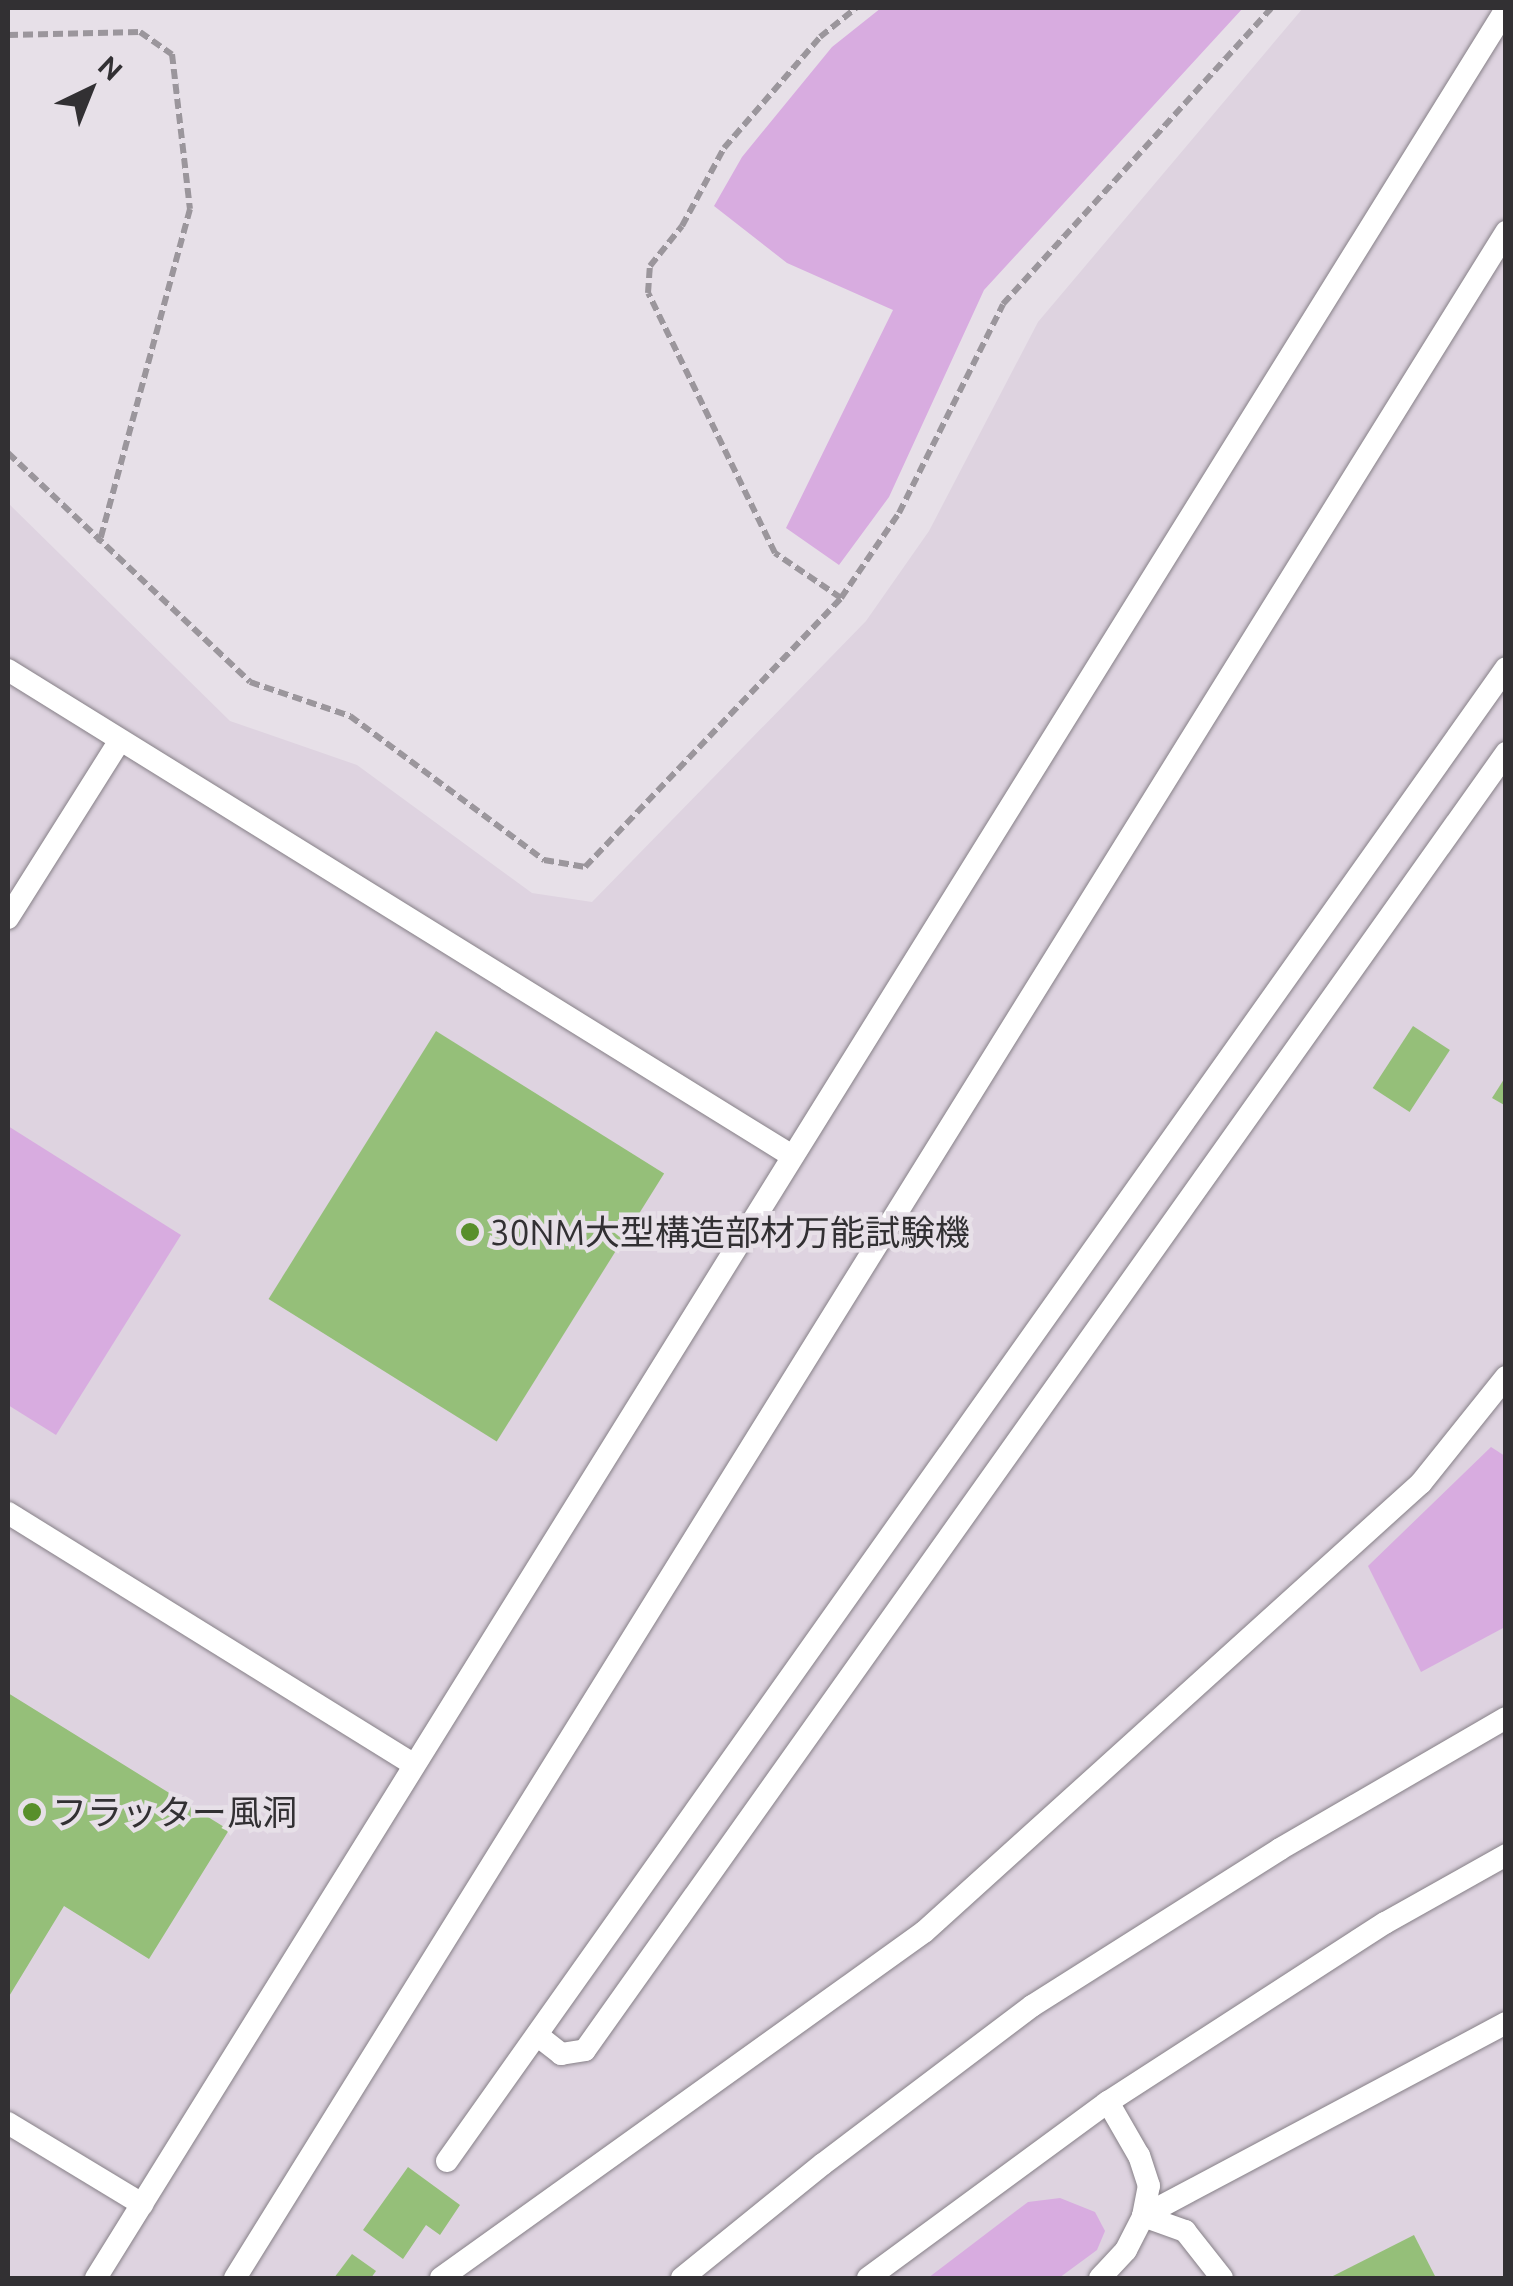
<!DOCTYPE html>
<html>
<head>
<meta charset="utf-8">
<style>
	body { margin:0 }
	#map { position:relative; width:1513px; height:2286px; overflow:hidden; background:#e7e0e8; font-family:Ubuntu,"Noto Sans JP",sans-serif }
	div>[style] { position:absolute }
	.built>* { inset:0; background:#ded3e0 }
	.green>* { inset:0; background:#d8ace0 }
	.building>* { inset:0; background:#95bf79; transform-origin:0 0 }
	.path>* { height:6px; margin-top:-3px; transform-origin:0; background:repeating-linear-gradient(90deg,#9b969c 0 10px,transparent 0 15px) }
	.roads { filter:drop-shadow(0 0 2px #868087) drop-shadow(0 0 2px #868087) }
	.service>* { height:22px; margin:-11px; padding:0 11px; transform-origin:11px; border-radius:11px; background:#fff }
	.dots>* { width:28px; height:28px; translate:-50% -50%; box-sizing:border-box; border:5px solid #e7e0e8; border-radius:50% }
	span { translate:-50% -50%; white-space:nowrap; text-align:center; line-height:1.15; -webkit-text-stroke:9px #e7e0e8; paint-order:stroke }
	.poi-label { font-size:35px; color:#323033 }
	.left { translate:0 -50%; text-align:left }
	.frame { position:absolute; inset:0; border:10px solid #323033; pointer-events:none }
	.north { position:absolute; left:40px; top:40px; width:100px; height:100px; -webkit-text-stroke:8px #e7e0e8; paint-order:stroke; rotate:43deg; font-size:28px; font-weight:700; line-height:40px; text-align:center; color:#323033 }
	.north::after { content:''; display:block; margin:auto; width:35px; height:45px; background:#323033; clip-path:polygon(50% 0,100% 100%,50% 72%,0 100%) }
</style>
</head>
<body>
<div id="map">
	<div class="built">
		<div style="clip-path:polygon(1303px 8px,1505px 8px,1505px 2278px,8px 2278px,8px 503px,230px 721px,357px 765px,532px 893px,592px 902px,866px 621px,929px 531px,1038px 322px)"></div>
	</div>
	<div class="green">
		<div style="clip-path:polygon(881px 8px,1243px 8px,984px 290px,889px 497px,839px 565px,786px 528px,893px 310px,787px 263px,714px 206px,742px 157px,832px 47px)"></div>
		<div style="clip-path:polygon(8px 1126px,181px 1235px,56px 1435px,8px 1405px)"></div>
		<div style="clip-path:polygon(1491px 1447px,1505px 1456px,1505px 1627px,1421px 1672px,1368px 1566px)"></div>
		<div style="clip-path:polygon(1060px 2198px,1095px 2212px,1105px 2231px,1097px 2250px,1059px 2278px,928px 2278px,1028px 2202px)"></div>
	</div>
	<div class="building">
		<div style="left:1413px;top:1026px;width:44px;height:74px;rotate:33deg"></div>
		<div style="left:436px;top:1031px;width:269px;height:316px;rotate:32deg"></div>
		<div style="clip-path:polygon(1506px 1076px,1506px 1106px,1492px 1098px)"></div>
		<div style="clip-path:polygon(8px 1693px,229px 1830px,149px 1959px,64px 1906px,8px 1998px)"></div>
		<div style="clip-path:polygon(408px 2167px,460px 2205px,440px 2235px,426px 2225px,403px 2259px,363px 2230px)"></div>
		<div style="clip-path:polygon(1414px 2235px,1436px 2278px,1329px 2278px)"></div>
		<div style="clip-path:polygon(352px 2254px,376px 2271px,371px 2278px,334px 2278px)"></div>
	</div>
	<div class="path">
		<div style="left:8px;top:35px;width:132px;rotate:-1.3deg"></div>
		<div style="left:140px;top:32px;width:39px;rotate:35deg"></div>
		<div style="left:172px;top:54px;width:156px;rotate:83.4deg"></div>
		<div style="left:190px;top:209px;width:346px;rotate:105.2deg"></div>
		<div style="left:8px;top:453px;width:333px;rotate:43.4deg"></div>
		<div style="left:250px;top:682px;width:106px;rotate:18.8deg"></div>
		<div style="left:350px;top:716px;width:242px;rotate:36.6deg"></div>
		<div style="left:544px;top:860px;width:42px;rotate:9.7deg"></div>
		<div style="left:585px;top:867px;width:371px;rotate:-46.4deg"></div>
		<div style="left:841px;top:598px;width:103px;rotate:-55.7deg"></div>
		<div style="left:899px;top:513px;width:233px;rotate:-63.5deg"></div>
		<div style="left:1003px;top:304px;width:399px;rotate:-47.8deg"></div>
		<div style="left:841px;top:598px;width:80px;rotate:-145.7deg"></div>
		<div style="left:775px;top:553px;width:289px;rotate:-116deg"></div>
		<div style="left:648px;top:293px;width:27px;rotate:-86deg"></div>
		<div style="left:650px;top:266px;width:51px;rotate:-51.3deg"></div>
		<div style="left:682px;top:226px;width:89px;rotate:-61.7deg"></div>
		<div style="left:724px;top:148px;width:147px;rotate:-49.1deg"></div>
		<div style="left:820px;top:37px;width:46px;rotate:-38.9deg"></div>
	</div>
	<div class="roads">
		<div class="service">
			<div style="left:8px;top:670px;width:922px;rotate:31.79deg"></div>
			<div style="left:8px;top:918px;width:210px;rotate:-57.8deg"></div>
			<div style="left:8px;top:1513px;width:476px;rotate:31.8deg"></div>
			<div style="left:537px;top:2035px;width:31px;rotate:38deg"></div>
			<div style="left:561px;top:2054px;width:24px;rotate:-9deg"></div>
			<div style="left:585px;top:2050px;width:1591px;rotate:-54.62deg"></div>
			<div style="left:8px;top:2123px;width:157px;rotate:31.2deg"></div>
			<div style="left:447px;top:2161px;width:1830px;rotate:-54.65deg"></div>
			<div style="left:1143px;top:2216px;width:411px;rotate:-28deg"></div>
			<div style="left:1143px;top:2216px;width:45px;rotate:19.7deg"></div>
			<div style="left:1185px;top:2231px;width:60px;rotate:51.8deg"></div>
			<div style="left:96px;top:2278px;width:2671px;rotate:-58.14deg"></div>
			<div style="left:235px;top:2278px;width:2409px;rotate:-58.15deg"></div>
			<div style="left:441px;top:2278px;width:594px;rotate:-35.62deg"></div>
			<div style="left:924px;top:1932px;width:670px;rotate:-42.1deg"></div>
			<div style="left:1421px;top:1483px;width:136px;rotate:-51.3deg"></div>
			<div style="left:682px;top:2278px;width:181px;rotate:-39deg"></div>
			<div style="left:823px;top:2164px;width:262px;rotate:-37.1deg"></div>
			<div style="left:1032px;top:2006px;width:294px;rotate:-32.3deg"></div>
			<div style="left:1280px;top:1849px;width:261px;rotate:-30.1deg"></div>
			<div style="left:868px;top:2278px;width:298px;rotate:-36.3deg"></div>
			<div style="left:1108px;top:2102px;width:330px;rotate:-32.9deg"></div>
			<div style="left:1385px;top:1923px;width:139px;rotate:-29.3deg"></div>
			<div style="left:1100px;top:2278px;width:38px;rotate:-47deg"></div>
			<div style="left:1126px;top:2250px;width:38px;rotate:-63deg"></div>
			<div style="left:1143px;top:2216px;width:31px;rotate:-79deg"></div>
			<div style="left:1149px;top:2186px;width:32px;rotate:-108deg"></div>
			<div style="left:1139px;top:2156px;width:62px;rotate:-119.9deg"></div>
		</div>
	</div>
	<div class="dots">
		<div style="left:470px;top:1232px;background:#588f2b"></div>
		<div style="left:32px;top:1812px;background:#588f2b"></div>
	</div>
	<div class="poi-label">
		<span class="left" style="left:490px;top:1232px">30NM大型構造部材万能試験機</span>
		<span class="left" style="left:52px;top:1812px">フラッター風洞</span>
	</div>
	<div class="frame"></div>
	<div class="north">N</div>
</div>
</body>
</html>
